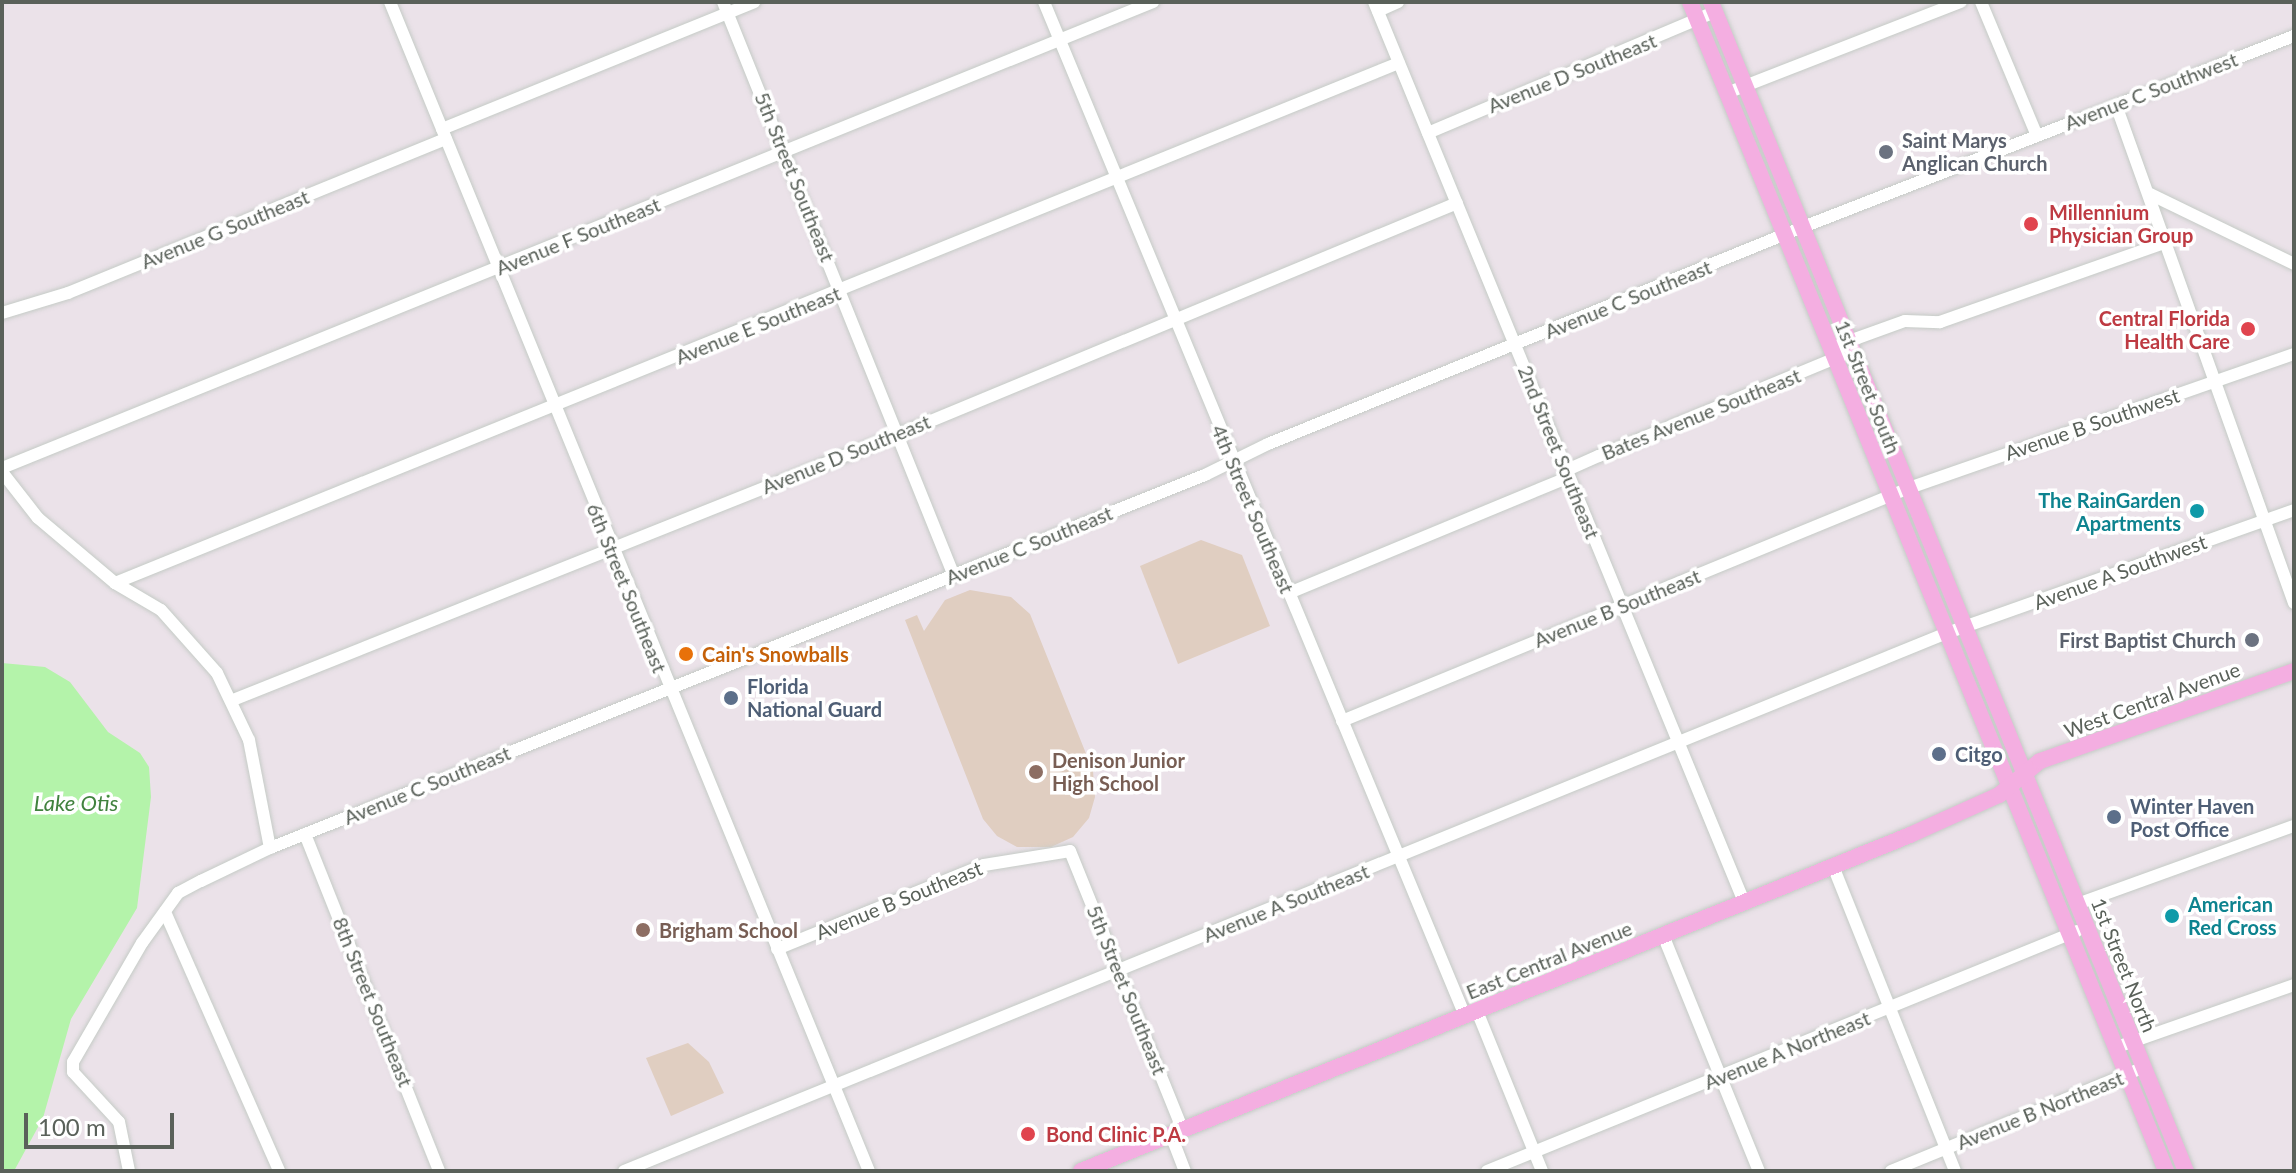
<!DOCTYPE html>
<html>
<head>
<meta charset="utf-8">
<style>
	body { margin:0 }
	#map { position:relative; width:2296px; height:1173px; overflow:hidden; background:#ebe2e9; font-family:Lato,sans-serif }
	div>[style] { position:absolute }
	.green>* { inset:0; background:#e0cec1 }
	.water>* { inset:0; background:#b4f3aa }
	.roads { filter:drop-shadow(0 0 2px #c5cbc6) drop-shadow(0 0 2px #c5cbc6) }
	.minor>* { height:12px; margin:-6px; padding:0 6px; transform-origin:6px; border-radius:6px; background:#fff }
	.major>* { height:16px; margin:-8px; padding:0 8px; transform-origin:8px; border-radius:8px; background:#f4aee1 }
	.dots>* { width:22px; height:22px; translate:-50% -50%; box-sizing:border-box; border:4px solid #fff; border-radius:50% }
	span { translate:-50% -50%; white-space:nowrap; text-align:center; line-height:1.15; -webkit-text-stroke:7px #fff; paint-order:stroke }
	.street-label { font-size:20px; color:#5a615a }
	.worship-label { font-size:20px; color:#5b616d; font-weight:700 }
	.left { translate:0 -50%; text-align:left }
	.right { translate:-100% -50%; text-align:right }
	.health-label { font-size:20px; color:#be3a42; font-weight:700 }
	.culture-label { font-size:20px; color:#0d838f; font-weight:700 }
	.food-label { font-size:20px; color:#c56008; font-weight:700 }
	.service-label { font-size:20px; color:#4e5e75; font-weight:700 }
	.education-label { font-size:20px; color:#785e54; font-weight:700 }
	.water-label { font-size:22px; color:#41823e; font-style:italic }
	.frame { position:absolute; inset:0; border:4px solid #5a615a; pointer-events:none }
	.scale { position:absolute; left:24px; top:1113px; width:150px; height:36px; box-sizing:border-box; border:4px solid #5a615a; border-top:0; padding-left:10px; font-size:24px; line-height:28px; white-space:nowrap; color:#5a615a; -webkit-text-stroke:6px #fff; paint-order:stroke }
</style>
</head>
<body>
<div id="map">
	<div class="green">
		<div style="clip-path:polygon(1201px 540px,1242px 555px,1270px 626px,1178px 664px,1140px 566px)"></div>
		<div style="clip-path:polygon(970px 590px,1011px 597px,1030px 614px,1093px 771px,1095px 797px,1089px 818px,1073px 837px,1051px 847px,1017px 847px,997px 836px,983px 819px,905px 620px,917px 615px,924px 631px,945px 600px)"></div>
		<div style="clip-path:polygon(688px 1043px,709px 1062px,724px 1093px,671px 1116px,646px 1058px)"></div>
	</div>
	<div class="water">
		<div style="clip-path:polygon(2px 663px,45px 667px,70px 682px,108px 732px,140px 753px,149px 767px,151px 797px,137px 908px,71px 1019px,43px 1118px,14px 1171px,2px 1171px)"></div>
	</div>
	<div class="roads">
		<div class="minor">
			<div style="left:390px;top:2px;width:1263px;rotate:67.72deg"></div>
			<div style="left:723px;top:2px;width:619px;rotate:68.08deg"></div>
			<div style="left:1044px;top:2px;width:1098px;rotate:67.45deg"></div>
			<div style="left:1374px;top:2px;width:973px;rotate:67.65deg"></div>
			<div style="left:1981px;top:2px;width:145px;rotate:67.3deg"></div>
			<div style="left:1378px;top:11px;width:22px;rotate:-24deg"></div>
			<div style="left:1727px;top:93px;width:251px;rotate:-21.3deg"></div>
			<div style="left:2116px;top:105px;width:529px;rotate:70.33deg"></div>
			<div style="left:442px;top:129px;width:337px;rotate:-22.1deg"></div>
			<div style="left:1428px;top:133px;width:311px;rotate:-22.9deg"></div>
			<div style="left:2150px;top:194px;width:160px;rotate:25.9deg"></div>
			<div style="left:2px;top:313px;width:69px;rotate:-16.9deg"></div>
			<div style="left:68px;top:293px;width:408px;rotate:-22.2deg"></div>
			<div style="left:1841px;top:344px;width:68px;rotate:-19.8deg"></div>
			<div style="left:1905px;top:321px;width:35px;rotate:2deg"></div>
			<div style="left:1940px;top:322px;width:241px;rotate:-19.4deg"></div>
			<div style="left:2px;top:468px;width:1242px;rotate:-22.04deg"></div>
			<div style="left:2px;top:472px;width:58px;rotate:52deg"></div>
			<div style="left:38px;top:518px;width:101px;rotate:40.2deg"></div>
			<div style="left:115px;top:583px;width:53px;rotate:30.4deg"></div>
			<div style="left:161px;top:610px;width:84px;rotate:48.4deg"></div>
			<div style="left:217px;top:673px;width:74px;rotate:64.5deg"></div>
			<div style="left:249px;top:740px;width:110px;rotate:79deg"></div>
			<div style="left:115px;top:583px;width:1385px;rotate:-22.05deg"></div>
			<div style="left:1289px;top:593px;width:298px;rotate:-22.5deg"></div>
			<div style="left:1564px;top:479px;width:9px;rotate:-72deg"></div>
			<div style="left:1567px;top:470px;width:35px;rotate:-24deg"></div>
			<div style="left:1599px;top:456px;width:264px;rotate:-22.5deg"></div>
			<div style="left:233px;top:700px;width:715px;rotate:-21.76deg"></div>
			<div style="left:897px;top:435px;width:606px;rotate:-22.5deg"></div>
			<div style="left:1342px;top:721px;width:613px;rotate:-22.34deg"></div>
			<div style="left:1909px;top:488px;width:408px;rotate:-19.2deg"></div>
			<div style="left:305px;top:834px;width:363px;rotate:68.3deg"></div>
			<div style="left:1833px;top:866px;width:328px;rotate:68.2deg"></div>
			<div style="left:2077px;top:904px;width:231px;rotate:-19.8deg"></div>
			<div style="left:165px;top:912px;width:283px;rotate:66.2deg"></div>
			<div style="left:1663px;top:935px;width:255px;rotate:67.9deg"></div>
			<div style="left:777px;top:949px;width:223px;rotate:-22.1deg"></div>
			<div style="left:984px;top:865px;width:87px;rotate:-9.2deg"></div>
			<div style="left:1070px;top:851px;width:301px;rotate:68deg"></div>
			<div style="left:1477px;top:1011px;width:173px;rotate:67.9deg"></div>
			<div style="left:2117px;top:1047px;width:188px;rotate:-19.3deg"></div>
			<div style="left:1171px;top:1135px;width:39px;rotate:69deg"></div>
			<div style="left:129px;top:1171px;width:50px;rotate:-101.5deg"></div>
			<div style="left:119px;top:1122px;width:68px;rotate:-132.6deg"></div>
			<div style="left:73px;top:1072px;width:10px;rotate:-90deg"></div>
			<div style="left:73px;top:1062px;width:138px;rotate:-59.9deg"></div>
			<div style="left:142px;top:943px;width:62px;rotate:-54.2deg"></div>
			<div style="left:178px;top:893px;width:26px;rotate:-28deg"></div>
			<div style="left:201px;top:881px;width:76px;rotate:-25.6deg"></div>
			<div style="left:270px;top:848px;width:1007px;rotate:-21.75deg"></div>
			<div style="left:1205px;top:475px;width:70px;rotate:-26.2deg"></div>
			<div style="left:1268px;top:444px;width:577px;rotate:-22.08deg"></div>
			<div style="left:1803px;top:227px;width:527px;rotate:-21.26deg"></div>
			<div style="left:624px;top:1171px;width:1428px;rotate:-22.13deg"></div>
			<div style="left:1947px;top:633px;width:368px;rotate:-19.5deg"></div>
			<div style="left:1487px;top:1171px;width:637px;rotate:-22.14deg"></div>
			<div style="left:1891px;top:1171px;width:274px;rotate:-22.3deg"></div>
		</div>
		<div class="major">
			<div style="left:1690px;top:2px;width:1262px;rotate:67.84deg"></div>
			<div style="left:1711px;top:2px;width:1262px;rotate:67.89deg"></div>
			<div style="left:1081px;top:1171px;width:895px;rotate:-22.06deg"></div>
			<div style="left:1910px;top:835px;width:98px;rotate:-24.2deg"></div>
			<div style="left:1999px;top:795px;width:53px;rotate:-39.7deg"></div>
			<div style="left:2040px;top:761px;width:269px;rotate:-19.5deg"></div>
		</div>
	</div>
	<div class="dots">
		<div style="left:1886px;top:152px;background:#6b7280"></div>
		<div style="left:2031px;top:224px;background:#e0444e"></div>
		<div style="left:2248px;top:329px;background:#e0444e"></div>
		<div style="left:2197px;top:511px;background:#0f9aa8"></div>
		<div style="left:2252px;top:640px;background:#6b7280"></div>
		<div style="left:686px;top:654px;background:#e8710a"></div>
		<div style="left:731px;top:698px;background:#5c6f8a"></div>
		<div style="left:1939px;top:754px;background:#5c6f8a"></div>
		<div style="left:1036px;top:772px;background:#8d6e63"></div>
		<div style="left:2114px;top:817px;background:#5c6f8a"></div>
		<div style="left:2172px;top:916px;background:#0f9aa8"></div>
		<div style="left:643px;top:930px;background:#8d6e63"></div>
		<div style="left:1028px;top:1134px;background:#e0444e"></div>
	</div>
	<div class="street-label">
		<span style="left:1572px;top:73px;rotate:-22deg">Avenue D Southeast</span>
		<span style="left:2151px;top:91px;rotate:-21deg">Avenue C Southwest</span>
		<span style="left:795px;top:177px;rotate:68deg">5th Street Southeast</span>
		<span style="left:225px;top:229px;rotate:-22deg">Avenue G Southeast</span>
		<span style="left:578px;top:236px;rotate:-22deg">Avenue F Southeast</span>
		<span style="left:1628px;top:299px;rotate:-22deg">Avenue C Southeast</span>
		<span style="left:758px;top:325px;rotate:-22deg">Avenue E Southeast</span>
		<span style="left:1868px;top:387px;rotate:68deg">1st Street South</span>
		<span style="left:1701px;top:414px;rotate:-22deg">Bates Avenue Southeast</span>
		<span style="left:2092px;top:424px;rotate:-19deg">Avenue B Southwest</span>
		<span style="left:1559px;top:452px;rotate:68deg">2nd Street Southeast</span>
		<span style="left:846px;top:454px;rotate:-22deg">Avenue D Southeast</span>
		<span style="left:1253px;top:509px;rotate:67deg">4th Street Southeast</span>
		<span style="left:1029px;top:545px;rotate:-22deg">Avenue C Southeast</span>
		<span style="left:2120px;top:572px;rotate:-20deg">Avenue A Southwest</span>
		<span style="left:627px;top:588px;rotate:68deg">6th Street Southeast</span>
		<span style="left:1617px;top:608px;rotate:-22deg">Avenue B Southeast</span>
		<span style="left:2152px;top:700px;rotate:-20deg">West Central Avenue</span>
		<span style="left:427px;top:785px;rotate:-22deg">Avenue C Southeast</span>
		<span style="left:899px;top:900px;rotate:-22deg">Avenue B Southeast</span>
		<span style="left:1286px;top:903px;rotate:-22deg">Avenue A Southeast</span>
		<span style="left:1549px;top:960px;rotate:-22deg">East Central Avenue</span>
		<span style="left:2124px;top:965px;rotate:68deg">1st Street North</span>
		<span style="left:1127px;top:990px;rotate:68deg">5th Street Southeast</span>
		<span style="left:373px;top:1002px;rotate:68deg">8th Street Southeast</span>
		<span style="left:1787px;top:1050px;rotate:-22deg">Avenue A Northeast</span>
		<span style="left:2040px;top:1110px;rotate:-22deg">Avenue B Northeast</span>
	</div>
	<div class="worship-label">
		<span class="left" style="left:1902px;top:152px">Saint Marys<br>Anglican Church</span>
		<span class="right" style="left:2236px;top:640px">First Baptist Church</span>
	</div>
	<div class="health-label">
		<span class="left" style="left:2049px;top:224px">Millennium<br>Physician Group</span>
		<span class="right" style="left:2230px;top:330px">Central Florida<br>Health Care</span>
		<span class="left" style="left:1046px;top:1134px">Bond Clinic P.A.</span>
	</div>
	<div class="culture-label">
		<span class="right" style="left:2181px;top:512px">The RainGarden<br>Apartments</span>
		<span class="left" style="left:2188px;top:916px">American<br>Red Cross</span>
	</div>
	<div class="food-label">
		<span class="left" style="left:702px;top:654px">Cain's Snowballs</span>
	</div>
	<div class="service-label">
		<span class="left" style="left:747px;top:698px">Florida<br>National Guard</span>
		<span class="left" style="left:1955px;top:754px">Citgo</span>
		<span class="left" style="left:2130px;top:818px">Winter Haven<br>Post Office</span>
	</div>
	<div class="education-label">
		<span class="left" style="left:1052px;top:772px">Denison Junior<br>High School</span>
		<span class="left" style="left:659px;top:930px">Brigham School</span>
	</div>
	<div class="water-label">
		<span style="left:76px;top:803px">Lake Otis</span>
	</div>
	<div class="frame"></div>
	<div class="scale">100 m</div>
</div>
</body>
</html>
